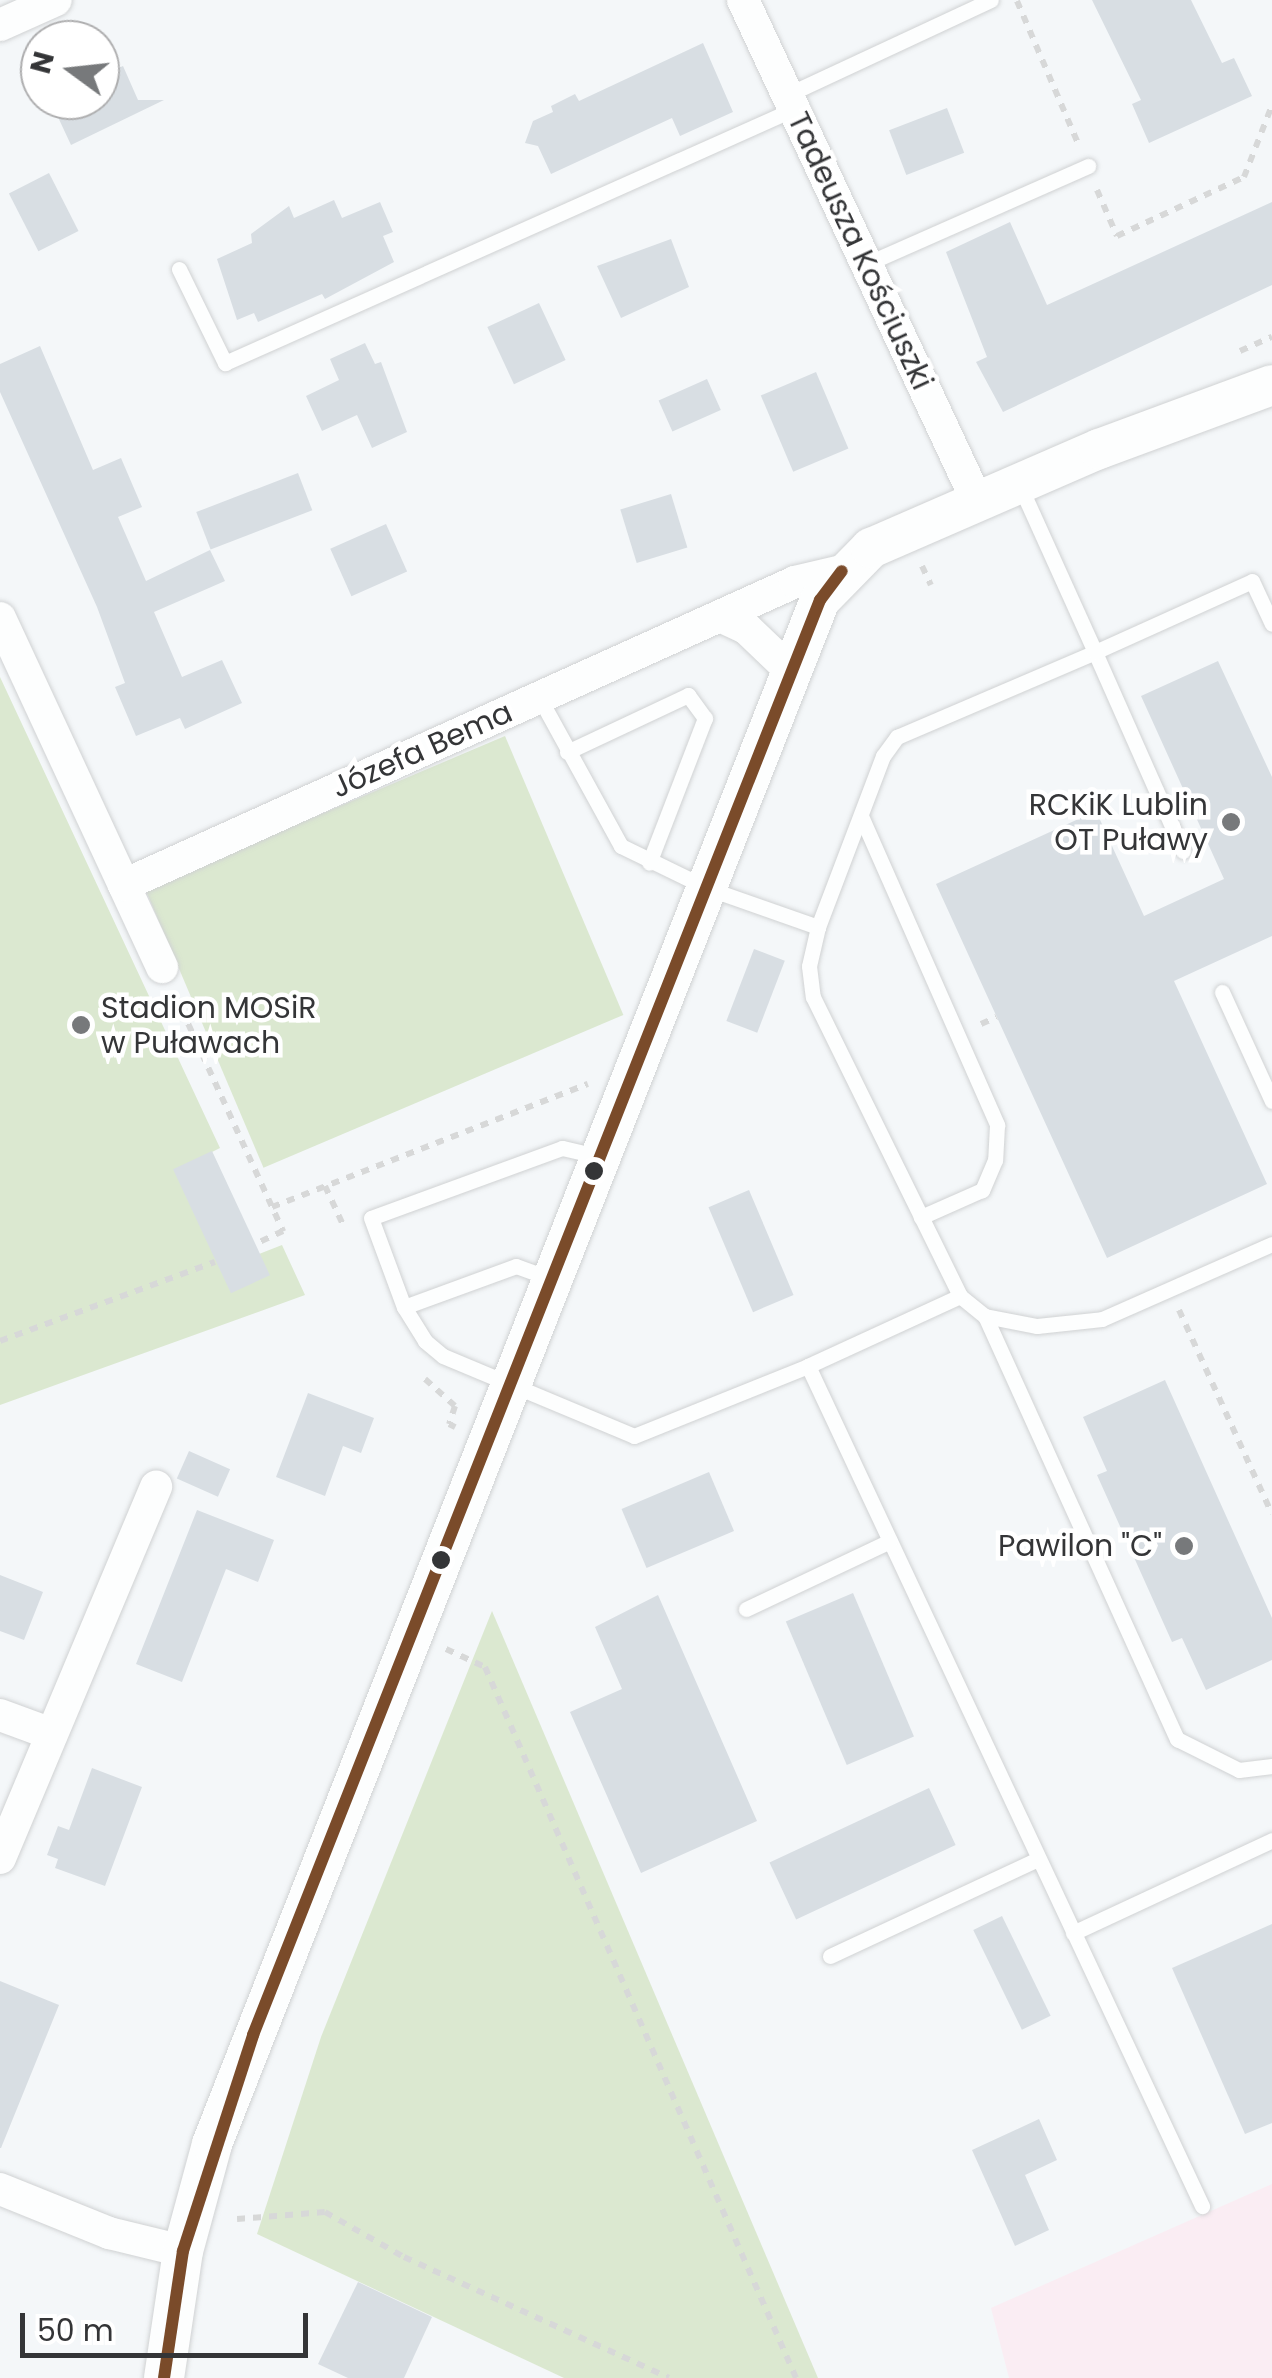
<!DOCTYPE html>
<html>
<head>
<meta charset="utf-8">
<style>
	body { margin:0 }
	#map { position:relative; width:1272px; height:2378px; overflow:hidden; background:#f4f7f9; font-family:Poppins,sans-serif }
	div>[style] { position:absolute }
	.commercial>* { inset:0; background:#faedf3 }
	.green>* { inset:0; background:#dbe8d0; transform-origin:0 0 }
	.building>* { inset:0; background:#d8dee3; transform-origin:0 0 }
	.path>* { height:6px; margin-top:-3px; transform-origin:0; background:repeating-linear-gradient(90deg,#d7d8d8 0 8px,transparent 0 16px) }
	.roads { filter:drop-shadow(0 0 2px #d0d2d3) drop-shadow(0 0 2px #d0d2d3) }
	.service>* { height:15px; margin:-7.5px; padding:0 7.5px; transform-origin:7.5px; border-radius:7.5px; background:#fdfefe }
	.minor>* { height:32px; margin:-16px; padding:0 16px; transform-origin:16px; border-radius:16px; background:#fdfefe }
	.tertiary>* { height:40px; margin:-20px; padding:0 20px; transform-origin:20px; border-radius:20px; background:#fdfefe }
	.bus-1>* { height:12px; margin:-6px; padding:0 6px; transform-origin:6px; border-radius:6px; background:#7a4b2a }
	.dots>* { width:28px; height:28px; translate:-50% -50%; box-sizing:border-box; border:5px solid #fff; border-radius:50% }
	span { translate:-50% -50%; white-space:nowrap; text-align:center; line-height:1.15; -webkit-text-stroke:9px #fff; paint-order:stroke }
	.street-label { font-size:30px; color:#343537 }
	.poi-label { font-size:30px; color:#343537 }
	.right { translate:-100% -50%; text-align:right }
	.left { translate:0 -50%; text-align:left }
	.north { position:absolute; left:20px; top:20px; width:100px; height:100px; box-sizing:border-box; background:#fff; border:2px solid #aeaeaf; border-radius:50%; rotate:285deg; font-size:28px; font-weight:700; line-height:40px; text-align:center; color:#343537 }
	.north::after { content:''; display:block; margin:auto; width:35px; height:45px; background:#77797b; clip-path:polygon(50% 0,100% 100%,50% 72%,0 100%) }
	.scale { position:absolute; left:20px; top:2313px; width:288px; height:45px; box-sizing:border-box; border:5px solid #343537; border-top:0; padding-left:12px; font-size:30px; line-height:35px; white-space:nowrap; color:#343537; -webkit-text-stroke:8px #fff; paint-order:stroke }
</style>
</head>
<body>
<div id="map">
	<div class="commercial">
		<div style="clip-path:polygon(1272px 2184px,1272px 2378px,1009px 2378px,991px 2308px)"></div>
	</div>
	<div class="green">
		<div style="clip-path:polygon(0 677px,220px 1148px,212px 1152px,259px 1254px,282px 1245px,305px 1295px,0 1405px)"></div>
		<div style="left:505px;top:736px;width:303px;height:391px;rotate:67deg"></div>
		<div style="clip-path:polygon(492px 1611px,818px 2378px,564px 2378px,257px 2234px,321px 2037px)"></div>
	</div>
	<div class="building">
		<div style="clip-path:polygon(1092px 0,1191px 0,1222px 63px,1234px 58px,1252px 96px,1149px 143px,1132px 104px,1141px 100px)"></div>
		<div style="clip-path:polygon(703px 43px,733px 112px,680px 136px,672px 118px,551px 174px,538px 146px,525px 143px,533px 121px,553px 112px,551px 106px,575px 94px,579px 101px)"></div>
		<div style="clip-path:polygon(123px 66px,138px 100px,164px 100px,71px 145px,50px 100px,100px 100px,100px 76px)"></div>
		<div style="left:947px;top:108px;width:48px;height:62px;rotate:69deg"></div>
		<div style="left:49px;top:173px;width:65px;height:45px;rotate:63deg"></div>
		<div style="clip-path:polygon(334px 200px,342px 218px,380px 202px,393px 232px,383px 236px,394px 262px,325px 299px,322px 294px,258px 322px,254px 313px,237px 320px,217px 259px,252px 243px,251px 234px,289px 206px,294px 218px)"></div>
		<div style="clip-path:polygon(1272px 202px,1272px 285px,1003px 412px,976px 362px,987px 357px,946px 252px,1010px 222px,1047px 305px)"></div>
		<div style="clip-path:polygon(671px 239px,689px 287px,621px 318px,597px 266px)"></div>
		<div style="left:539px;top:303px;width:63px;height:57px;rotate:65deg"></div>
		<div style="clip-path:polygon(365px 343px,375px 364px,381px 362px,407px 432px,372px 448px,357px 415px,322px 431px,306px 396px,339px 380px,330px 359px)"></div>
		<div style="clip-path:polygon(40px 346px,93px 470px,121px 458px,142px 507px,118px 517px,146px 581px,210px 550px,225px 581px,154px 612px,182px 677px,222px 660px,242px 703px,185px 729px,180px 718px,136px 736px,115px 687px,125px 683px,97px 607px,0 392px,0 364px)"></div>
		<div style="left:816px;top:372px;width:83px;height:60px;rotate:67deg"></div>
		<div style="left:707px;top:379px;width:34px;height:53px;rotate:66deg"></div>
		<div style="left:298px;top:473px;width:40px;height:109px;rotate:69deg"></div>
		<div style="left:671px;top:494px;width:56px;height:53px;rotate:73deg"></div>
		<div style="left:386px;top:524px;width:52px;height:61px;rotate:66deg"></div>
		<div style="clip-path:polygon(1218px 661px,1272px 777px,1272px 936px,1174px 981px,1267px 1184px,1107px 1258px,936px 884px,1096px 811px,1144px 916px,1224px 879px,1141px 696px)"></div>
		<div style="left:754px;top:949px;width:33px;height:77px;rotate:21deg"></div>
		<div style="left:212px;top:1151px;width:137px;height:43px;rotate:65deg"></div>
		<div style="left:749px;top:1190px;width:114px;height:44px;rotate:67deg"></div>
		<div style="clip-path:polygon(1165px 1380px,1272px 1618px,1272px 1660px,1206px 1690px,1182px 1638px,1172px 1642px,1097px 1475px,1107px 1471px,1083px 1417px)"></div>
		<div style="clip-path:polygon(308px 1393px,374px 1418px,361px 1453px,343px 1446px,325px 1496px,276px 1477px)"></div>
		<div style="left:189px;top:1451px;width:45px;height:30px;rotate:24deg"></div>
		<div style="left:709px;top:1472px;width:64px;height:95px;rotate:67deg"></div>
		<div style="clip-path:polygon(197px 1510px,274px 1540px,258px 1582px,226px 1569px,182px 1682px,136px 1664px)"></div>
		<div style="clip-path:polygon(0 1575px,43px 1592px,24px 1640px,0 1631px)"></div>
		<div style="left:853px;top:1593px;width:156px;height:73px;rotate:67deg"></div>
		<div style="clip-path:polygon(658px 1595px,757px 1821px,641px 1873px,570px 1712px,622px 1689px,595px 1627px)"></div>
		<div style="clip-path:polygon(92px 1768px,142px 1787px,105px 1886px,55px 1868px,58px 1859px,47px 1855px,58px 1826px,69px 1830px)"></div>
		<div style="left:929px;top:1788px;width:63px;height:176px;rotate:65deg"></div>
		<div style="left:1002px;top:1916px;width:111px;height:32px;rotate:64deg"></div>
		<div style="clip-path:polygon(1272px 1924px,1272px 2123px,1245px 2134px,1172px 1968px)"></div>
		<div style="clip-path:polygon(0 1981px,59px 2005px,1px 2148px,0 2148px)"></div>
		<div style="clip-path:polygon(1039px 2119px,1057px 2160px,1025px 2175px,1049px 2230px,1015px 2246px,972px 2150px)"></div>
		<div style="clip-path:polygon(358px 2282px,432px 2317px,404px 2378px,348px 2378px,318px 2364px)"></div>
	</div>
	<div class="path">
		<div style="left:1017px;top:1px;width:158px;rotate:66.8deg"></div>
		<div style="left:1097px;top:190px;width:50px;rotate:66.5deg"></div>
		<div style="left:1117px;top:236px;width:140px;rotate:-24.9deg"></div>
		<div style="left:1244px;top:177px;width:77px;rotate:-68.7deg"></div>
		<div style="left:1240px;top:351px;width:35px;rotate:-24deg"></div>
		<div style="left:922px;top:566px;width:21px;rotate:65deg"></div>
		<div style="left:175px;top:995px;width:260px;rotate:65.4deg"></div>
		<div style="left:283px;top:1231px;width:31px;rotate:155deg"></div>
		<div style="left:981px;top:1024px;width:17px;rotate:-24deg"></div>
		<div style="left:325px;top:1186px;width:45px;rotate:65.1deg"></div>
		<div style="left:272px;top:1207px;width:339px;rotate:-21.3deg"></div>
		<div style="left:1179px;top:1310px;width:224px;rotate:65.5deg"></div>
		<div style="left:0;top:1341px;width:229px;rotate:-20.2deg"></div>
		<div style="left:425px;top:1379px;width:40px;rotate:42deg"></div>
		<div style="left:455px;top:1406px;width:19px;rotate:108deg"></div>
		<div style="left:449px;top:1424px;width:7px;rotate:27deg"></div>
		<div style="left:446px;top:1649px;width:43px;rotate:24.8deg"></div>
		<div style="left:485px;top:1667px;width:776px;rotate:66.37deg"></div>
		<div style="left:237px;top:2219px;width:88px;rotate:-4.5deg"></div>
		<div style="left:325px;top:2212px;width:91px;rotate:29.7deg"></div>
		<div style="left:404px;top:2257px;width:291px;rotate:24.5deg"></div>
	</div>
	<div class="roads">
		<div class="service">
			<div style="left:787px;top:95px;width:225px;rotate:-25deg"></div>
			<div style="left:866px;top:264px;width:243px;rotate:-23.8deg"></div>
			<div style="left:179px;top:269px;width:105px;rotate:63.9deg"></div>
			<div style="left:225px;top:363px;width:623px;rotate:-24.06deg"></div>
			<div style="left:539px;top:697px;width:170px;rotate:61.2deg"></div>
			<div style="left:621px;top:846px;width:96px;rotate:26deg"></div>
			<div style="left:707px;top:888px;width:118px;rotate:19.4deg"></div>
			<div style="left:818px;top:927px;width:40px;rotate:103deg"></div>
			<div style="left:809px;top:966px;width:31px;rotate:83deg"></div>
			<div style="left:813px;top:997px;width:333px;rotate:63.8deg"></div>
			<div style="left:960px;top:1296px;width:32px;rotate:39deg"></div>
			<div style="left:985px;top:1316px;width:53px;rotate:10.9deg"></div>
			<div style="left:1037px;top:1326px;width:65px;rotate:-6.1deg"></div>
			<div style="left:1102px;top:1319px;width:186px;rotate:-23.8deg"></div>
			<div style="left:567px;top:752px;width:134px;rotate:-25.2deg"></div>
			<div style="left:688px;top:695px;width:29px;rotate:54deg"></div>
			<div style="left:705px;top:718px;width:155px;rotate:111.1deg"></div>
			<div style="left:861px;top:816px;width:338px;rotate:66.2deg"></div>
			<div style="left:997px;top:1125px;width:35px;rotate:93deg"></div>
			<div style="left:995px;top:1160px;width:33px;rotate:113deg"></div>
			<div style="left:982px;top:1190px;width:67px;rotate:156.1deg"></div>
			<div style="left:1183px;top:851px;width:218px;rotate:-113.9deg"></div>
			<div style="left:1095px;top:652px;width:172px;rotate:-24.3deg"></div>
			<div style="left:1252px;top:581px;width:47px;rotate:65.1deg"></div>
			<div style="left:818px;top:927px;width:183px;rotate:-69.2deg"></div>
			<div style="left:883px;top:756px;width:24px;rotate:-54deg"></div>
			<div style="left:897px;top:737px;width:215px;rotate:-23.2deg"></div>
			<div style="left:1095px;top:652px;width:184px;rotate:-114.3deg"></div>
			<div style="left:1222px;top:992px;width:120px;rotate:65.4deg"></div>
			<div style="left:597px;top:1156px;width:36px;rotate:-167deg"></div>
			<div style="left:562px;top:1148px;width:203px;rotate:159.9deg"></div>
			<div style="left:371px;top:1218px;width:95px;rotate:69.7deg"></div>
			<div style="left:404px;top:1307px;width:40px;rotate:58deg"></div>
			<div style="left:425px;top:1341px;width:23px;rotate:40deg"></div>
			<div style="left:443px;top:1356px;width:207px;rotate:22.7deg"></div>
			<div style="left:634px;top:1436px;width:188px;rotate:-21.9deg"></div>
			<div style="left:960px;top:1296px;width:167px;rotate:155.3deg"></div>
			<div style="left:808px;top:1366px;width:928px;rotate:64.87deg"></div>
			<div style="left:404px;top:1307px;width:119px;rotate:-20.1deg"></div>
			<div style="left:516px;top:1266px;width:35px;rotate:20deg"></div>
			<div style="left:985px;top:1316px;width:465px;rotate:65.6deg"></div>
			<div style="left:1177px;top:1739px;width:69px;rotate:26.6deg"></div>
			<div style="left:1239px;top:1770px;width:33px;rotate:-7deg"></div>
			<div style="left:746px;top:1609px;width:159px;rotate:-25.3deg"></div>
			<div style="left:1073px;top:1933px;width:220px;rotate:-25deg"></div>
			<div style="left:830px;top:1956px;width:230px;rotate:-25deg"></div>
		</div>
		<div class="minor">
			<div style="left:743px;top:0;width:553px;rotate:64.96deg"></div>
			<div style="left:0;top:25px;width:61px;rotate:-24.1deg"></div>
			<div style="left:720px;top:616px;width:29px;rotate:25deg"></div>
			<div style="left:746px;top:628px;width:64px;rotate:43.7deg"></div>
			<div style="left:0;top:618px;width:385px;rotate:65.1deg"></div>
			<div style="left:124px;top:885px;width:736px;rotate:-24.3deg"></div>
			<div style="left:795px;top:582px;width:48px;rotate:-13.2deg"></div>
			<div style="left:0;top:1715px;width:55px;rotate:20.1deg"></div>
			<div style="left:0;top:1858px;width:403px;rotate:-67.2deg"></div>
			<div style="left:0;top:2189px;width:118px;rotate:22deg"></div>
			<div style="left:109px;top:2233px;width:76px;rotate:13.7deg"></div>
		</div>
		<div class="tertiary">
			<div style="left:164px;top:2378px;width:128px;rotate:-81.5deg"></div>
			<div style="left:183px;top:2251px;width:111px;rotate:-74.8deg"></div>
			<div style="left:212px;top:2144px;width:1659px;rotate:-68.51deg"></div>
			<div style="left:820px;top:600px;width:73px;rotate:-45.6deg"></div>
			<div style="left:871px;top:548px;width:249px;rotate:-23.5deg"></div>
			<div style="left:1099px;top:449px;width:184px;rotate:-20.3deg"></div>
		</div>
	</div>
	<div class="bus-1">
		<div style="left:164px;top:2378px;width:128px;rotate:-81.5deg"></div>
		<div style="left:183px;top:2251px;width:227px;rotate:-72deg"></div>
		<div style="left:253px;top:2035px;width:1543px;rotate:-68.44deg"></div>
		<div style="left:820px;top:600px;width:36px;rotate:-53deg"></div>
	</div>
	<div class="dots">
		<div style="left:1231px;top:822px;background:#77797b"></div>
		<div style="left:81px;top:1025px;background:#77797b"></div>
		<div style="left:594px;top:1171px;background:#343537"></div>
		<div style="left:1184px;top:1546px;background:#77797b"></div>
		<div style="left:441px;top:1560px;background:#343537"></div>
	</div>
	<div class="street-label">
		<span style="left:860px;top:251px;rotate:65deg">Tadeusza Kościuszki</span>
		<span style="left:422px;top:750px;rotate:-24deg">Józefa Bema</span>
	</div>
	<div class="poi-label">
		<span class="right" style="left:1208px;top:822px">RCKiK Lublin<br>OT Puławy</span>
		<span class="left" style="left:101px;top:1025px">Stadion MOSiR<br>w Puławach</span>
		<span class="right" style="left:1162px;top:1546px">Pawilon "C"</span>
	</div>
	<div class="north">N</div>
	<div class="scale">50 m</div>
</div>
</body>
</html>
